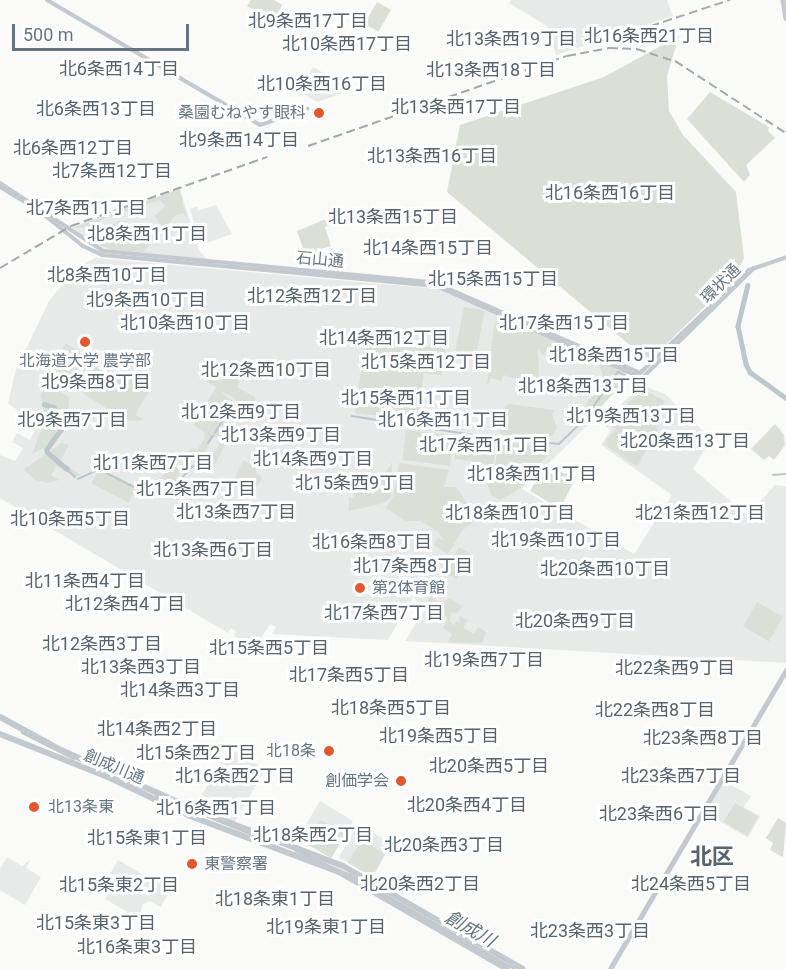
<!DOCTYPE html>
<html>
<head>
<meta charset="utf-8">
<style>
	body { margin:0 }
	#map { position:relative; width:786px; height:969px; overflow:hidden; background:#fafaf8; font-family:Roboto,"Noto Sans JP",sans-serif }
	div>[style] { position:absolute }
	.built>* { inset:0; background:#e8e9e9; transform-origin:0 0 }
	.green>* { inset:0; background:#dadfd7; transform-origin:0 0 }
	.stream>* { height:1.5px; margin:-0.75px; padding:0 0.75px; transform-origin:0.75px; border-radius:0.75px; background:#bbc7cb }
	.river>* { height:4.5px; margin:-2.25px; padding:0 2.25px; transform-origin:2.25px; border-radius:2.25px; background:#bbc7cb }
	.secondary>* { height:4px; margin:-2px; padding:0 2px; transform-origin:2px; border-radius:2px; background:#c3c9ce }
	.primary>* { height:4.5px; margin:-2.25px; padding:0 2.25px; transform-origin:2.25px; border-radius:2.25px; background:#c3c9ce }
	.highway>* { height:6px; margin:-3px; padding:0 3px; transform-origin:3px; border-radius:3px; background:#c3c9ce }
	.rail>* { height:1.5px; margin-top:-0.75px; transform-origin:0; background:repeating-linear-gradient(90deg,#a2aab0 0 9px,transparent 0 13.5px) }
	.dots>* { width:16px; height:16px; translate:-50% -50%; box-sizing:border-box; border:3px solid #fff; border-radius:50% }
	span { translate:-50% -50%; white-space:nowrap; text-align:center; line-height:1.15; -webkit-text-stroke:6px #fff; paint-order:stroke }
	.poi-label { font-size:16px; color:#657683 }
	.right { translate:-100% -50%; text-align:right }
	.left { translate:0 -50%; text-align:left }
	.street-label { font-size:16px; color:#657683 }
	.neighbourhood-label { font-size:18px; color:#57646e }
	.water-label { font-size:18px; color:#60757c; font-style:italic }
	.district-label { font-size:22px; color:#57646e; font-weight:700 }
	.scale { position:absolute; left:12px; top:24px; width:177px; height:27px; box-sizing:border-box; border:3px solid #657683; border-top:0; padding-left:8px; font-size:18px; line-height:21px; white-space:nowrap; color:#657683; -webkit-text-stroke:4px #fff; paint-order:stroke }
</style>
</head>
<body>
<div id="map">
	<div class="built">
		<div style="clip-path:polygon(511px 0,667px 0,673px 16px,556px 55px,547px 26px,509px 3px)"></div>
		<div style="clip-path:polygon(313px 67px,346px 86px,341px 94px,317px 102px,299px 91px)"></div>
		<div style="clip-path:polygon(180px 189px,199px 250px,206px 259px,113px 251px,98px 247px,72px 227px)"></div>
		<div style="clip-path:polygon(216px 205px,232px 234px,201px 245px,190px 209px,197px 206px,198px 211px)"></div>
		<div style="clip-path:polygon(95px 258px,437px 289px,626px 373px,628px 378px,590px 418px,590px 423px,522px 489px,634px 554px,672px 495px,601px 445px,611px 430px,601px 424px,641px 385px,665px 394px,711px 439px,693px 469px,748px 516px,775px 485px,786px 486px,786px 663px,405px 641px,426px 608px,413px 597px,388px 640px,272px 634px,276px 627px,270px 624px,255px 648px,234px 636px,236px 631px,231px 628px,228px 633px,0 498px,0 455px,15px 461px,23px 448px,12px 442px,17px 433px,30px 440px,39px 423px,8px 404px,15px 372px,49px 301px,77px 267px)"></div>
		<div style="left:229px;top:748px;width:42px;height:67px;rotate:30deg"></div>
		<div style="clip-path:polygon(724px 781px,751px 796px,744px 807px,760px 816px,748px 838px,706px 813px)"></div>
		<div style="clip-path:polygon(320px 801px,353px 821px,333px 855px,305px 844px,307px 840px,299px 836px)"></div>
		<div style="left:358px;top:824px;width:39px;height:39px;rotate:30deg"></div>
		<div style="clip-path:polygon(7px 857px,22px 866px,30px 860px,26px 868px,41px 877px,25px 905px,0 890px,0 869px)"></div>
		<div style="clip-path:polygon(118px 860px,170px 890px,161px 907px,149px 901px,142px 905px,140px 919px,105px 899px,110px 890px,103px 886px)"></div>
	</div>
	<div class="green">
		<div style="clip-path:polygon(251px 0,274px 0,282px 5px,273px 21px,247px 6px)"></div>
		<div style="left:377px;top:2px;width:16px;height:25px;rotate:30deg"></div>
		<div style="clip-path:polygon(679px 36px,667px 76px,669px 111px,683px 135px,736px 192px,744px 258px,733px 279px,649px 361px,447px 192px,460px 125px,604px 77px)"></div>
		<div style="clip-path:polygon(710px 92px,769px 127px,768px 131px,775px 138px,746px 165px,750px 175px,744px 182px,687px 119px)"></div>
		<div style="clip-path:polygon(179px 189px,187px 218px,183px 213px,175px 216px,162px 230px,154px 227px,160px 225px,155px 216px,165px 206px,160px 200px,102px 219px,96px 227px,73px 228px)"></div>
		<div style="clip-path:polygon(338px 214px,340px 222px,325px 227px,331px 246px,305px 254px,297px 231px)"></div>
		<div style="clip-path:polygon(119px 221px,127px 221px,126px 228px,136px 234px,140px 228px,147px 231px,145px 236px,149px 238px,153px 229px,160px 232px,144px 252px,113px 250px,100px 245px,102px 231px)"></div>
		<div style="left:464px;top:307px;width:21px;height:49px;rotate:11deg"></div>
		<div style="clip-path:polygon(500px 316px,565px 345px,558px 350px,549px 346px,543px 356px,538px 349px,539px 378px,532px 384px,504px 375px,501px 381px,491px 378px,487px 386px,494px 325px)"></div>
		<div style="clip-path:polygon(366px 337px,445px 349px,441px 375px,424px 373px,418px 420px,355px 413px)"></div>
		<div style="clip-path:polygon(66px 343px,93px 361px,77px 387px,48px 374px)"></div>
		<div style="clip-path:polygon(568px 346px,625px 373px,623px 383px,586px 423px,582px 419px,587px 403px,601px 385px,603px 374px,598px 364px,567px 351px)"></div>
		<div style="clip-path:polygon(96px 367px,112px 376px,121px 373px,147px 388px,149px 391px,135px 415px,144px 420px,128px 421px,85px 395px,82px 391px)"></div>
		<div style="clip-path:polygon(234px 368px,244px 374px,237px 387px,256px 398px,247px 411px,231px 396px,220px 390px,237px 407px,223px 417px,226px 426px,221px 434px,226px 437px,226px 443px,214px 466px,211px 460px,221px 440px,214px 435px,201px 459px,196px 458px,188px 453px,192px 448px,198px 449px,205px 438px,204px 432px,194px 425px,216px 387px,206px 381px,210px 374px,222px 381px)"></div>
		<div style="clip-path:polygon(48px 385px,69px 397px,68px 419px,56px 442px,32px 454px,45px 420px,41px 395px)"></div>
		<div style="clip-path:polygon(642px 389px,665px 401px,652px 422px,658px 429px,637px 467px,604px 444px,615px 429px,607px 424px)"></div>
		<div style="clip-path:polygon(508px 404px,555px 410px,552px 414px,557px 427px,553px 435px,541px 442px,501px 434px,495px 416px)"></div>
		<div style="clip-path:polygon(775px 424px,784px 435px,785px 445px,774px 460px,769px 456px,764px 460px,751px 449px)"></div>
		<div style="left:406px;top:430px;width:48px;height:30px;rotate:7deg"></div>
		<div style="left:458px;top:437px;width:39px;height:22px;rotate:9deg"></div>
		<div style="clip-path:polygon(499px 440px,552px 450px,519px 489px,500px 500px,492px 496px,484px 477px,467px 462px,495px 466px)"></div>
		<div style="clip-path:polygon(62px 443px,69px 445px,60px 461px,81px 475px,76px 477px,56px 466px,51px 475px,59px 480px,47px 483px,35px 480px,24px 469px)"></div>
		<div style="clip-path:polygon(187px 459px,193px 466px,181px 471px,175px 482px,170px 478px,160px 488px,165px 493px,151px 494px,143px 489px,157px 482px,174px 463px,181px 467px)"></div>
		<div style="clip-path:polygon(243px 460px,257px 467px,255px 471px,262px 478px,254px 492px,234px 480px)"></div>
		<div style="clip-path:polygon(392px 462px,391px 498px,384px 503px,349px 511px,349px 498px,354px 498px,354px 492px,349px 491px,352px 482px,373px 495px)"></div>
		<div style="clip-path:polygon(399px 463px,449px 470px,444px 487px,456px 487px,478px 518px,462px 531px,448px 554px,434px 545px,437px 538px,445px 540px,436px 530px,420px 521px,406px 521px,386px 508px,393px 497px)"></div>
		<div style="left:99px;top:469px;width:42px;height:16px;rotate:28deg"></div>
		<div style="clip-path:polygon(551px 469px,576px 477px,560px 509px,530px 491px,539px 476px)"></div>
		<div style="left:459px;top:547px;width:14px;height:29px;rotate:30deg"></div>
		<div style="clip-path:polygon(430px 596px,440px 604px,450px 598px,462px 606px,457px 613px,451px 612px,450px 621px,454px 626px,456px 621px,460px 623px,459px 616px,468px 620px,463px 628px,474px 634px,478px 627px,482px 629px,486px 632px,482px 643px,448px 642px,452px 634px,443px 628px,448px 618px,428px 601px)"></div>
		<div style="left:757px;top:602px;width:30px;height:28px;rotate:30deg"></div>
		<div style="left:735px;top:803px;width:27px;height:22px;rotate:31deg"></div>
		<div style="clip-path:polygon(778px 818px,786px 823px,783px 857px,770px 850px,773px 843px,766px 838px)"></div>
		<div style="left:321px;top:820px;width:28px;height:28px;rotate:30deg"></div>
		<div style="left:361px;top:840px;width:28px;height:26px;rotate:30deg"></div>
	</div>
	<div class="stream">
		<div style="left:352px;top:416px;width:129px;rotate:8.9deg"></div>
		<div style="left:215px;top:433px;width:27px;rotate:-59deg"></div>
		<div style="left:483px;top:436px;width:76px;rotate:6deg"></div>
		<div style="left:559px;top:444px;width:33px;rotate:-44deg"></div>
		<div style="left:583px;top:421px;width:60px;rotate:-54.5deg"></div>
		<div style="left:618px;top:372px;width:8px;rotate:23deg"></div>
		<div style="left:208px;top:443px;width:9px;rotate:-54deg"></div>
		<div style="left:67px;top:469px;width:11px;rotate:45deg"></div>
		<div style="left:773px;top:475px;width:13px;rotate:-4deg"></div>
		<div style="left:78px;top:479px;width:23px;rotate:-25deg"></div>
		<div style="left:99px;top:469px;width:44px;rotate:27.1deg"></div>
		<div style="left:143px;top:492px;width:24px;rotate:5deg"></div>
		<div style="left:167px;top:494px;width:38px;rotate:-47deg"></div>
		<div style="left:22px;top:733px;width:58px;rotate:26.6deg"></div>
		<div style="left:156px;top:796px;width:123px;rotate:22deg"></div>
		<div style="left:296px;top:851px;width:58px;rotate:23.5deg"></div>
		<div style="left:349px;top:874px;width:191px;rotate:29.8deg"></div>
	</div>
	<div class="river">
		<div style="left:748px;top:285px;width:42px;rotate:103.7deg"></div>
		<div style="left:738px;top:326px;width:39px;rotate:78deg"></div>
		<div style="left:746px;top:364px;width:9px;rotate:63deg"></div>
		<div style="left:750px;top:372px;width:44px;rotate:35.8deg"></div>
		<div style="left:44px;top:404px;width:10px;rotate:17deg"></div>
		<div style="left:54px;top:407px;width:24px;rotate:73deg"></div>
		<div style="left:61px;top:430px;width:24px;rotate:126deg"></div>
		<div style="left:47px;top:452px;width:26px;rotate:40deg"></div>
	</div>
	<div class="secondary">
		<div style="left:47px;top:0;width:247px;rotate:30.4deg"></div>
		<div style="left:260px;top:125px;width:50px;rotate:-18.8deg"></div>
		<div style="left:0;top:183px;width:123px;rotate:33.4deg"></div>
		<div style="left:103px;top:251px;width:331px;rotate:5.4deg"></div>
		<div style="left:433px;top:282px;width:226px;rotate:23.7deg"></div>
		<div style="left:0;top:187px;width:44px;rotate:31.2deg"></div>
		<div style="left:38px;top:210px;width:58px;rotate:38.7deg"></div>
		<div style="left:83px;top:246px;width:21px;rotate:25deg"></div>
		<div style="left:102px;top:255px;width:335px;rotate:5.3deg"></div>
		<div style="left:436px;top:286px;width:226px;rotate:24.1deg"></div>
		<div style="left:642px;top:378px;width:157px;rotate:-44.5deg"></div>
		<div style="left:640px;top:373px;width:150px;rotate:-43.4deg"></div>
		<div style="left:749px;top:270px;width:39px;rotate:-19deg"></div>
	</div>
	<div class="primary">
		<div style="left:783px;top:0;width:18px;rotate:81deg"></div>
		<div style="left:610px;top:969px;width:347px;rotate:-59.5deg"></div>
	</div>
	<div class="highway">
		<div style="left:0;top:717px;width:69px;rotate:28.4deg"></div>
		<div style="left:61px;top:750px;width:142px;rotate:24deg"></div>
		<div style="left:191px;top:808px;width:163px;rotate:20.9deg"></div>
		<div style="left:343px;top:866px;width:207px;rotate:29.8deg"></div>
		<div style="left:0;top:734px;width:116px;rotate:21.7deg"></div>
		<div style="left:108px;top:777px;width:91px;rotate:25.4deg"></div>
		<div style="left:190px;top:816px;width:159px;rotate:20.6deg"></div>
		<div style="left:339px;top:872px;width:194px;rotate:30deg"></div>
	</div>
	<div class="rail">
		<div style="left:599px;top:43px;width:138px;rotate:-18.2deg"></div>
		<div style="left:308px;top:146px;width:274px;rotate:-19.2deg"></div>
		<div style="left:567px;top:56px;width:43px;rotate:-10.8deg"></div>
		<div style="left:609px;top:48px;width:28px;rotate:2deg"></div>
		<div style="left:637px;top:49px;width:40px;rotate:18deg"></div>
		<div style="left:675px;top:61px;width:132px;rotate:33deg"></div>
		<div style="left:0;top:268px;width:82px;rotate:-30.6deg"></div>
		<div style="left:71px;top:226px;width:208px;rotate:-19.4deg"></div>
	</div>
	<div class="dots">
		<div style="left:319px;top:113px;background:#e4572e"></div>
		<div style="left:85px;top:342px;background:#e4572e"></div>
		<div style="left:360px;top:588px;background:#e4572e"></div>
		<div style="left:329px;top:751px;background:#e4572e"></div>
		<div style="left:401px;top:781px;background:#e4572e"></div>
		<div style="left:34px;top:807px;background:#e4572e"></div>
		<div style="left:192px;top:864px;background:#e4572e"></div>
	</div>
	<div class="poi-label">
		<span class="right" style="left:306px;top:113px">桑園むねやす眼科</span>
		<span style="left:85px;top:361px">北海道大学 農学部</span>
		<span class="left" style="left:372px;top:588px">第2体育館</span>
		<span class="right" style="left:316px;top:751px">北18条</span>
		<span class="right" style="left:389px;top:781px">創価学会</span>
		<span class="left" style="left:48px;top:807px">北13条東</span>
		<span class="left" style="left:204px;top:864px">東警察署</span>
	</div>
	<div class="street-label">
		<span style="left:320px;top:260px;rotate:5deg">石山通</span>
		<span style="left:721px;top:284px;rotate:-45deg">環状通</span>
		<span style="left:114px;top:767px;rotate:23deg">創成川通</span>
	</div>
	<div class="neighbourhood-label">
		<span style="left:308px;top:21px">北9条西17丁目</span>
		<span style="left:649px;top:36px">北16条西21丁目</span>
		<span style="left:511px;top:39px">北13条西19丁目</span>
		<span style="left:347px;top:44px">北10条西17丁目</span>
		<span style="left:119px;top:69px">北6条西14丁目</span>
		<span style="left:491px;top:70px">北13条西18丁目</span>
		<span style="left:322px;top:84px">北10条西16丁目</span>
		<span style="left:456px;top:107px">北13条西17丁目</span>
		<span style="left:96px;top:109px">北6条西13丁目</span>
		<span style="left:239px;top:140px">北9条西14丁目</span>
		<span style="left:73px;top:148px">北6条西12丁目</span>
		<span style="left:432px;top:156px">北13条西16丁目</span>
		<span style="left:112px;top:171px">北7条西12丁目</span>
		<span style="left:610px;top:193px">北16条西16丁目</span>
		<span style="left:86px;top:208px">北7条西11丁目</span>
		<span style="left:393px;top:217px">北13条西15丁目</span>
		<span style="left:147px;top:234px">北8条西11丁目</span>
		<span style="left:428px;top:248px">北14条西15丁目</span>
		<span style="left:107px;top:275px">北8条西10丁目</span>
		<span style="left:493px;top:279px">北15条西15丁目</span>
		<span style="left:312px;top:296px">北12条西12丁目</span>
		<span style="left:146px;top:300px">北9条西10丁目</span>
		<span style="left:185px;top:323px">北10条西10丁目</span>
		<span style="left:564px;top:323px">北17条西15丁目</span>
		<span style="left:384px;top:338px">北14条西12丁目</span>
		<span style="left:614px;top:355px">北18条西15丁目</span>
		<span style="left:426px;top:362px">北15条西12丁目</span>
		<span style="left:266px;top:370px">北12条西10丁目</span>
		<span style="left:96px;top:382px">北9条西8丁目</span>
		<span style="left:583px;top:386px">北18条西13丁目</span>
		<span style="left:406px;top:398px">北15条西11丁目</span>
		<span style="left:241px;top:412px">北12条西9丁目</span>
		<span style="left:631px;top:416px">北19条西13丁目</span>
		<span style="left:72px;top:420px">北9条西7丁目</span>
		<span style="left:443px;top:420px">北16条西11丁目</span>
		<span style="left:281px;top:435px">北13条西9丁目</span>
		<span style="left:685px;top:441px">北20条西13丁目</span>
		<span style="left:484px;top:445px">北17条西11丁目</span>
		<span style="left:313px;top:459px">北14条西9丁目</span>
		<span style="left:153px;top:463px">北11条西7丁目</span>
		<span style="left:532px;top:474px">北18条西11丁目</span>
		<span style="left:355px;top:483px">北15条西9丁目</span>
		<span style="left:196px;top:489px">北12条西7丁目</span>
		<span style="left:236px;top:512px">北13条西7丁目</span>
		<span style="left:510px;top:513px">北18条西10丁目</span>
		<span style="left:700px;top:513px">北21条西12丁目</span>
		<span style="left:70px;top:519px">北10条西5丁目</span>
		<span style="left:556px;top:540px">北19条西10丁目</span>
		<span style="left:372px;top:542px">北16条西8丁目</span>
		<span style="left:213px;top:550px">北13条西6丁目</span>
		<span style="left:413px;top:566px">北17条西8丁目</span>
		<span style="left:605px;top:569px">北20条西10丁目</span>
		<span style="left:85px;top:581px">北11条西4丁目</span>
		<span style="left:125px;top:604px">北12条西4丁目</span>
		<span style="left:384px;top:613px">北17条西7丁目</span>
		<span style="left:575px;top:621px">北20条西9丁目</span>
		<span style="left:102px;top:644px">北12条西3丁目</span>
		<span style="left:269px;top:648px">北15条西5丁目</span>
		<span style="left:484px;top:660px">北19条西7丁目</span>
		<span style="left:141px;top:667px">北13条西3丁目</span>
		<span style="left:675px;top:668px">北22条西9丁目</span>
		<span style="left:349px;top:675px">北17条西5丁目</span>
		<span style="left:180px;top:690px">北14条西3丁目</span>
		<span style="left:391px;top:708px">北18条西5丁目</span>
		<span style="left:655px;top:710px">北22条西8丁目</span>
		<span style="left:157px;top:729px">北14条西2丁目</span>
		<span style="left:439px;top:736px">北19条西5丁目</span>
		<span style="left:703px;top:738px">北23条西8丁目</span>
		<span style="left:196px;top:753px">北15条西2丁目</span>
		<span style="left:489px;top:766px">北20条西5丁目</span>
		<span style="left:235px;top:776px">北16条西2丁目</span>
		<span style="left:681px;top:776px">北23条西7丁目</span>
		<span style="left:467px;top:805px">北20条西4丁目</span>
		<span style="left:216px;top:808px">北16条西1丁目</span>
		<span style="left:659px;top:814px">北23条西6丁目</span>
		<span style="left:313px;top:835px">北18条西2丁目</span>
		<span style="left:147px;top:838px">北15条東1丁目</span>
		<span style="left:444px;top:845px">北20条西3丁目</span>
		<span style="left:420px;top:884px">北20条西2丁目</span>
		<span style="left:691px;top:884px">北24条西5丁目</span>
		<span style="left:119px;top:885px">北15条東2丁目</span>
		<span style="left:275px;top:899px">北18条東1丁目</span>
		<span style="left:96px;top:923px">北15条東3丁目</span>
		<span style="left:326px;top:927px">北19条東1丁目</span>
		<span style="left:590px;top:931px">北23条西3丁目</span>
		<span style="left:137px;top:947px">北16条東3丁目</span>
	</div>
	<div class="water-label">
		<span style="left:470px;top:929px;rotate:30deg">創成川</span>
	</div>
	<div class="district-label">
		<span style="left:712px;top:857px">北区</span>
	</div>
	<div class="scale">500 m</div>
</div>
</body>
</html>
